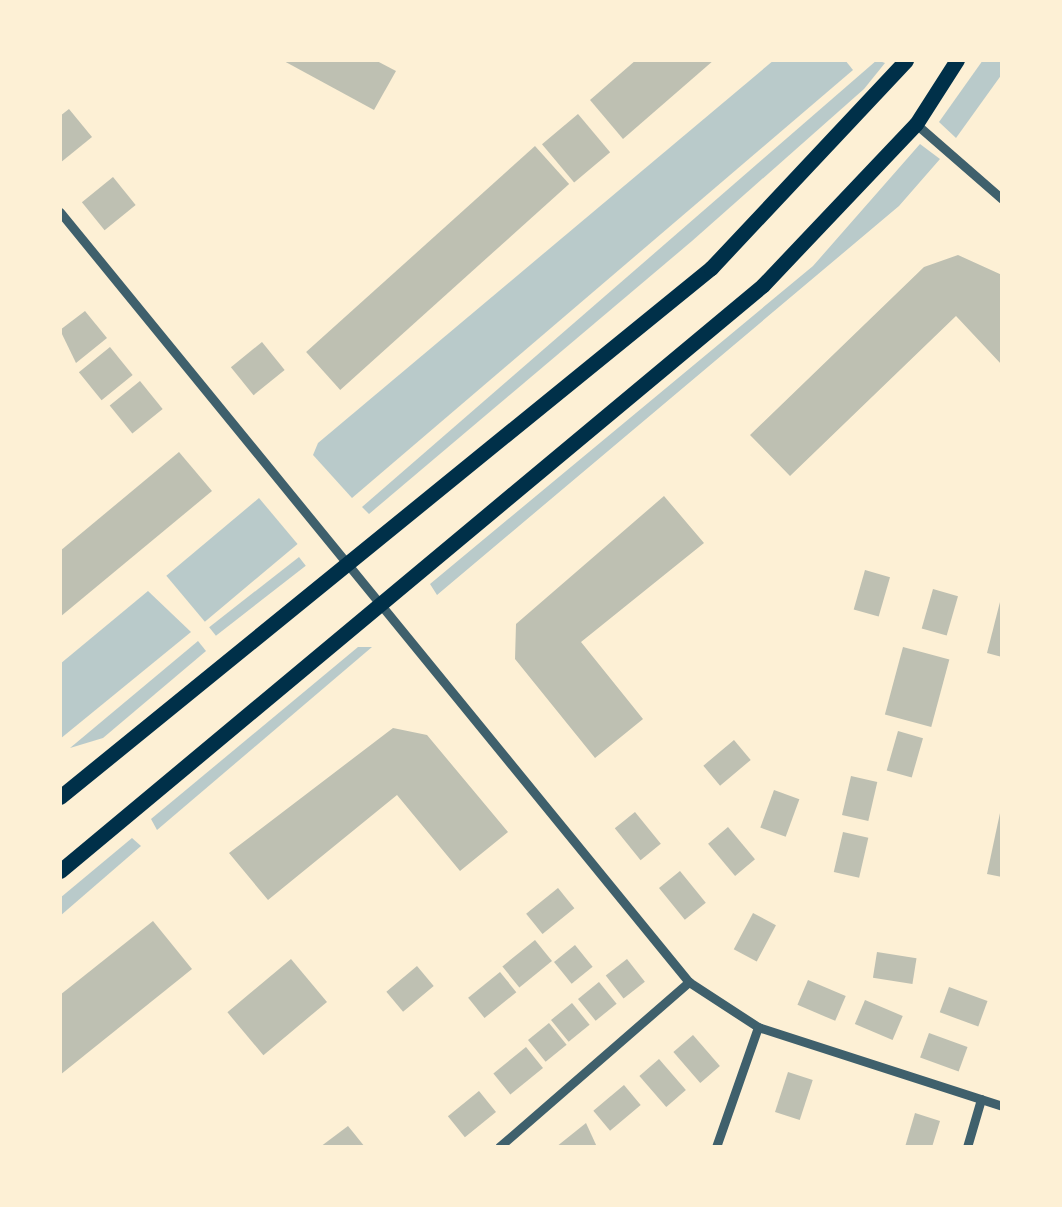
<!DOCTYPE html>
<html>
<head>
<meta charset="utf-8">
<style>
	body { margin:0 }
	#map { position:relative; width:1062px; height:1207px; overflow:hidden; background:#fdf0d5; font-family:"Zilla Slab",serif }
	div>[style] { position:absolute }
	.green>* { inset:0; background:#b9caca; transform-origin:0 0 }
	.building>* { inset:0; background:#bec0b2; transform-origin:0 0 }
	.minor>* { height:9px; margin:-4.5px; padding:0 4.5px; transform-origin:4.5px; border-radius:4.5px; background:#3f606c }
	.primary>* { height:15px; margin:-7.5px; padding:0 7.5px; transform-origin:7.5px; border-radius:7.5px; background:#003049 }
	span { translate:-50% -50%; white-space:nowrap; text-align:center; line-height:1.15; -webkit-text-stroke:9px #fdf0d5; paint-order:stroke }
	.frame { position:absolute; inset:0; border:62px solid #fdf0d5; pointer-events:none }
</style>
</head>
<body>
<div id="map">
	<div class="green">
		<div style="clip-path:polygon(774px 60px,845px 60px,853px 70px,352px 498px,313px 455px,318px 443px)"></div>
		<div style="clip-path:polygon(877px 60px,885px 63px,864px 89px,692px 241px,369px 514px,362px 507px)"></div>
		<div style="clip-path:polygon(983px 60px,1002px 60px,1002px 74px,956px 138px,939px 122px)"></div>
		<div style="clip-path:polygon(920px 144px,940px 159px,899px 206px,437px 595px,430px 584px,813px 266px)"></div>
		<div style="left:259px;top:498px;width:60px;height:121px;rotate:50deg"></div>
		<div style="left:299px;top:557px;width:11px;height:114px;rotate:52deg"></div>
		<div style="clip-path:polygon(148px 591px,191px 632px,60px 739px,60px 664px)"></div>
		<div style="clip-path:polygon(198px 641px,206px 651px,103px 738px,70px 748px)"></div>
		<div style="clip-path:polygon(358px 647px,372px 647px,157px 830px,151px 819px)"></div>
		<div style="clip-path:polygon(132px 838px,141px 846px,60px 916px,60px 898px)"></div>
	</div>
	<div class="building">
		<div style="clip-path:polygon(282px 60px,375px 60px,396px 71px,374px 110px)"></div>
		<div style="clip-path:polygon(636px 60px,714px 60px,623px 139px,590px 100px)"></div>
		<div style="clip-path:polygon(69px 109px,92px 137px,60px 163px,60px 116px)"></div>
		<div style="left:578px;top:114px;width:50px;height:47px;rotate:50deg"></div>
		<div style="left:535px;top:146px;width:51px;height:308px;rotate:48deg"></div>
		<div style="left:113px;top:177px;width:36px;height:40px;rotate:51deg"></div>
		<div style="clip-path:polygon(958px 255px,1002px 275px,1002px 365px,956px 316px,790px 476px,750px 435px,924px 267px)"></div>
		<div style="clip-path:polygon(85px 311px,107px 338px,76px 363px,60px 330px)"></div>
		<div style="left:262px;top:342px;width:36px;height:40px;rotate:51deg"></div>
		<div style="left:110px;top:347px;width:36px;height:40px;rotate:51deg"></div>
		<div style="left:140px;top:381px;width:36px;height:39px;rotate:51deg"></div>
		<div style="clip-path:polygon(179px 452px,212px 491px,60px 617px,60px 551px)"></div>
		<div style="clip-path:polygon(664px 496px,704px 543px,581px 642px,643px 719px,595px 758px,515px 659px,516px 624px)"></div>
		<div style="left:865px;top:570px;width:26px;height:41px;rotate:16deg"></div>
		<div style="left:933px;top:589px;width:26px;height:41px;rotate:16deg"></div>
		<div style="clip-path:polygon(1001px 598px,1002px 598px,1002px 657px,987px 653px)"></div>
		<div style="left:903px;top:647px;width:48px;height:70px;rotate:15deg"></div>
		<div style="clip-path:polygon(393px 728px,427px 735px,508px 832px,460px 871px,397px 795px,268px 900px,229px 853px)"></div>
		<div style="left:898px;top:731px;width:26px;height:41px;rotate:16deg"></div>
		<div style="left:734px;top:740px;width:26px;height:40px;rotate:50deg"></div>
		<div style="left:851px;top:776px;width:27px;height:40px;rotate:13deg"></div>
		<div style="left:774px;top:790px;width:27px;height:40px;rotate:20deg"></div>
		<div style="left:635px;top:812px;width:41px;height:26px;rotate:51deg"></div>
		<div style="clip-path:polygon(1000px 813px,1002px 813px,1002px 877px,987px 874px)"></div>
		<div style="left:728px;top:827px;width:42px;height:26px;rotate:50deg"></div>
		<div style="left:843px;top:832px;width:26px;height:41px;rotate:13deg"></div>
		<div style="left:680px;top:871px;width:41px;height:27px;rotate:51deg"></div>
		<div style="left:558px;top:888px;width:26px;height:41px;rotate:51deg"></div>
		<div style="left:753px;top:913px;width:26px;height:41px;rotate:28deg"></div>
		<div style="clip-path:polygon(153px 921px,192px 969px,60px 1075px,60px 995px)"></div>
		<div style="left:535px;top:940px;width:27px;height:42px;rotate:51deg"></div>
		<div style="left:575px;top:945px;width:28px;height:27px;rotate:51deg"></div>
		<div style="left:877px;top:952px;width:40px;height:26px;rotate:9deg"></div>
		<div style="left:291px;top:959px;width:56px;height:83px;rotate:50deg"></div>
		<div style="left:627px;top:959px;width:29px;height:27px;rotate:52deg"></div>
		<div style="left:417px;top:966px;width:26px;height:40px;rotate:50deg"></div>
		<div style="left:500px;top:972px;width:26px;height:41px;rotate:51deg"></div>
		<div style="left:808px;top:980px;width:41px;height:27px;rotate:23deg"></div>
		<div style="left:599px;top:982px;width:28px;height:27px;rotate:51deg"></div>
		<div style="left:949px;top:987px;width:41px;height:27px;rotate:20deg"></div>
		<div style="left:865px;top:1000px;width:41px;height:26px;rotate:23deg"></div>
		<div style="left:572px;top:1003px;width:28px;height:27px;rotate:51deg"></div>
		<div style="left:549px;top:1023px;width:28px;height:27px;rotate:51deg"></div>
		<div style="left:929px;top:1033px;width:41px;height:26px;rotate:20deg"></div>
		<div style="left:693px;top:1035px;width:41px;height:26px;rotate:49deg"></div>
		<div style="left:526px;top:1047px;width:27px;height:42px;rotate:51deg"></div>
		<div style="left:659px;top:1059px;width:41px;height:26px;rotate:49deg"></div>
		<div style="left:788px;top:1072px;width:26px;height:42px;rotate:18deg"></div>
		<div style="left:624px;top:1085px;width:26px;height:40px;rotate:50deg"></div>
		<div style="left:479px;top:1091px;width:27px;height:40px;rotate:51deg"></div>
		<div style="clip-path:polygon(915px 1113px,940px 1121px,932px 1147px,905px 1147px)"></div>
		<div style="clip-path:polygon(586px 1123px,597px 1147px,556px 1147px)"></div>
		<div style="clip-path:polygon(348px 1126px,365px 1147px,320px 1147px)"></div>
	</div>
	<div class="minor">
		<div style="left:916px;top:124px;width:114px;rotate:41.1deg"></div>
		<div style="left:60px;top:212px;width:994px;rotate:50.76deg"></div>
		<div style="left:689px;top:982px;width:82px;rotate:33.1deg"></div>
		<div style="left:758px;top:1027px;width:256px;rotate:17.9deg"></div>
		<div style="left:499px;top:1147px;width:252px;rotate:-41deg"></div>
		<div style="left:716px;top:1147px;width:127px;rotate:-70.7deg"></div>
		<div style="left:967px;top:1147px;width:50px;rotate:-73.7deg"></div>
	</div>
	<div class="primary">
		<div style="left:60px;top:797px;width:839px;rotate:-39.1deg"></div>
		<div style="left:711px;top:268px;width:285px;rotate:-46.8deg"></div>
		<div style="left:60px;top:871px;width:915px;rotate:-39.81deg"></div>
		<div style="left:763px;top:285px;width:222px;rotate:-46.5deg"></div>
		<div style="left:916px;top:124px;width:76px;rotate:-57.4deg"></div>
	</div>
	<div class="frame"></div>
</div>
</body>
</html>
